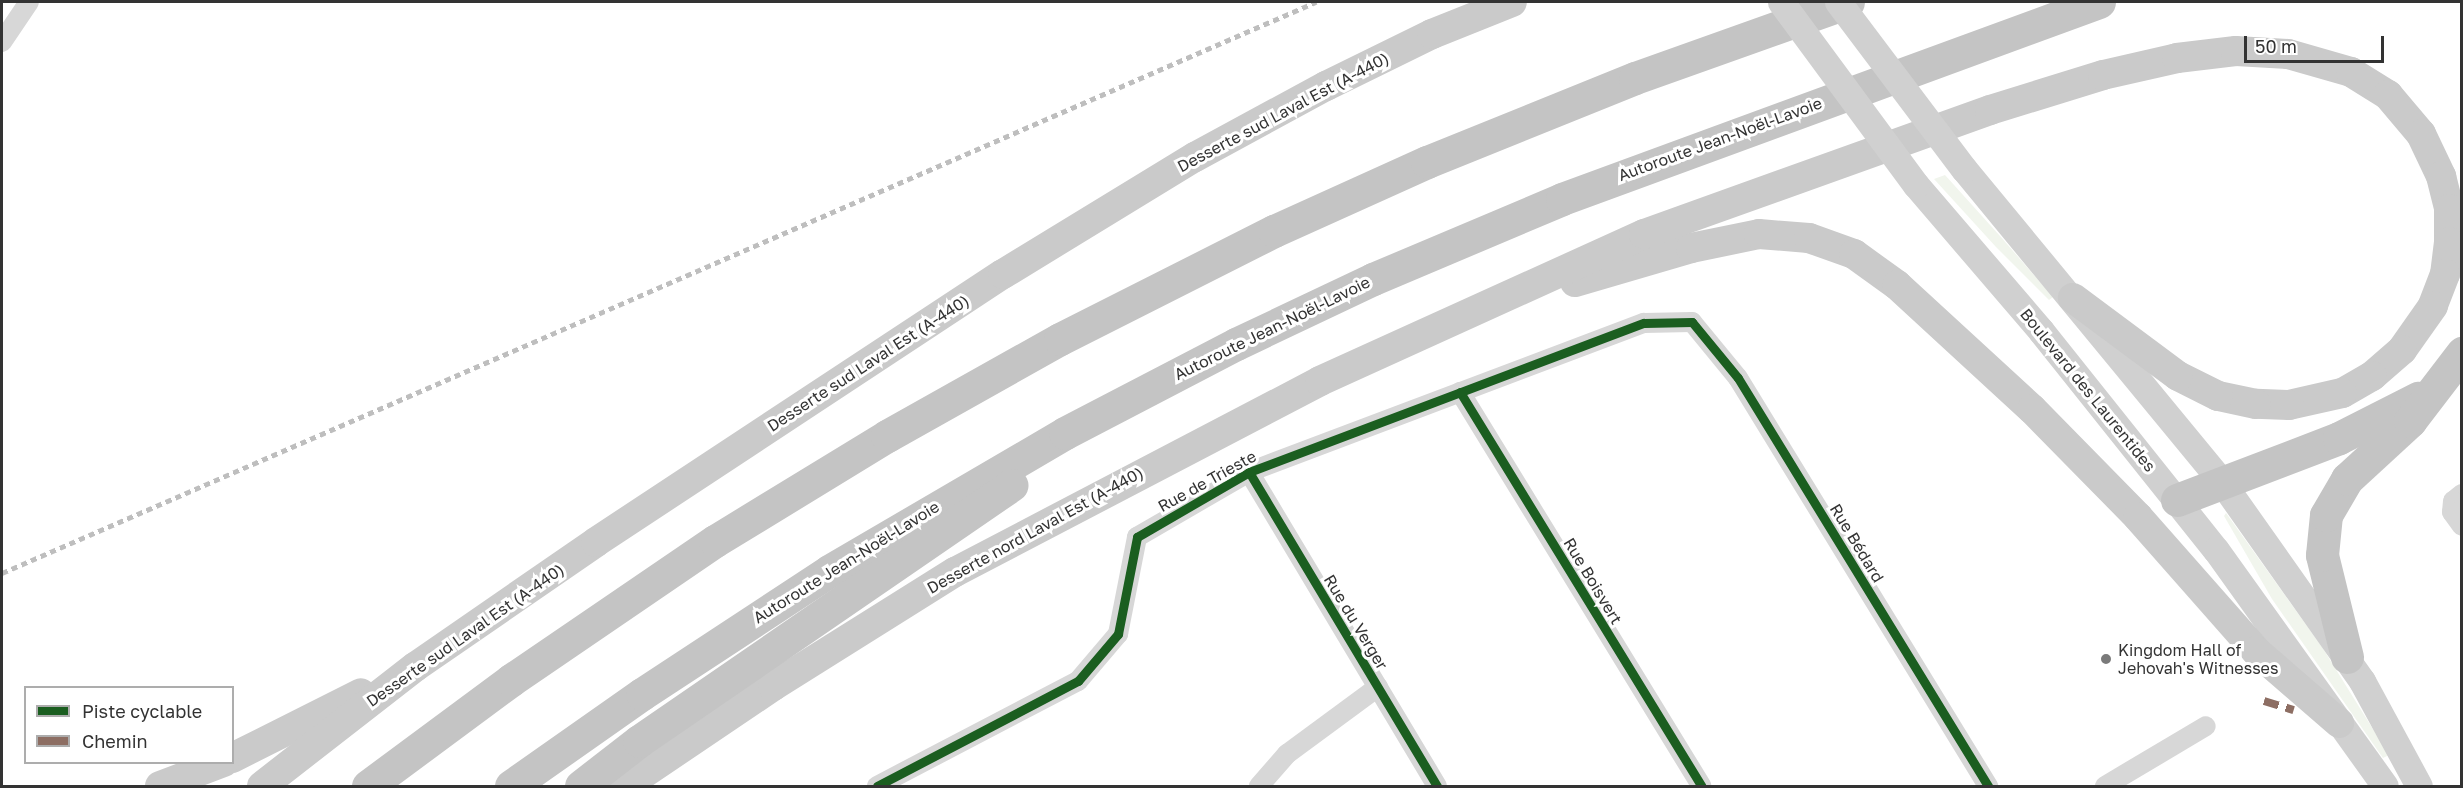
<!DOCTYPE html>
<html>
<head>
<meta charset="utf-8">
<style>
	body { margin:0 }
	#map { position:relative; width:2463px; height:788px; overflow:hidden; background:#fff; font-family:"Golos Text",sans-serif }
	div>[style] { position:absolute }
	.green>* { inset:0; background:#f1f5ed }
	.street>* { height:20px; margin:-10px; padding:0 10px; transform-origin:10px; border-radius:10px; background:#d7d7d7 }
	.secondary>* { height:27px; margin:-13.5px; padding:0 13.5px; transform-origin:13.5px; border-radius:13.5px; background:#d0d0d0 }
	.primary>* { height:30px; margin:-15px; padding:0 15px; transform-origin:15px; border-radius:15px; background:#cacaca }
	.highway>* { height:33px; margin:-16.5px; padding:0 16.5px; transform-origin:16.5px; border-radius:16.5px; background:#c4c4c4 }
	.rail>* { height:4.5px; margin-top:-2.25px; transform-origin:0; background:repeating-linear-gradient(90deg,#bebebe 0 6px,transparent 0 10.5px) }
	.secondary-bridge>* { height:27px; margin:-13.5px; padding:0 13.5px; transform-origin:13.5px; border-radius:13.5px; background:#d0d0d0 }
	.quiet>* { height:8px; margin-top:-4px; transform-origin:0; background:repeating-linear-gradient(90deg,#8d6e63 0 15px,transparent 0 23px) }
	.cycleway>* { height:9px; margin:-4.5px; padding:0 4.5px; transform-origin:4.5px; border-radius:4.5px; background:#1b5e20 }
	.dots>* { width:16px; height:16px; translate:-50% -50%; box-sizing:border-box; border:3px solid #fff; border-radius:50% }
	span { translate:-50% -50%; white-space:nowrap; text-align:center; line-height:1.15; -webkit-text-stroke:6px #fff; paint-order:stroke }
	.street-label { font-size:16px; color:#333 }
	.poi-label { font-size:16px; color:#333 }
	.left { translate:0 -50%; text-align:left }
	.frame { position:absolute; inset:0; border:3px solid #333; pointer-events:none }
	.legend { position:absolute; left:24px; top:686px; width:210px; height:78px; box-sizing:border-box; background:#fff; border:2px solid #adadad; margin:0; padding:8px 10px; list-style:none; font-size:18px; color:#333 }
	.legend li { display:flex; align-items:center; gap:12px; height:30px }
	.legend b { width:30px; border:2px solid #adadad }
	.scale { position:absolute; left:2244px; top:36px; width:140px; height:27px; box-sizing:border-box; border:3px solid #333; border-top:0; padding-left:8px; font-size:18px; line-height:21px; white-space:nowrap; color:#333; -webkit-text-stroke:4px #fff; paint-order:stroke }
</style>
</head>
<body>
<div id="map">
	<div class="green">
		<div style="clip-path:polygon(1945px 175px,2000px 236px,2053px 297px,2049px 300px,1996px 247px,1934px 179px)"></div>
		<div style="clip-path:polygon(2226px 513px,2322px 647px,2389px 755px,2383px 758px,2272px 599px,2224px 516px)"></div>
	</div>
	<div class="street">
		<div style="left:2px;top:42px;width:48px;rotate:-56deg"></div>
		<div style="left:1460px;top:392px;width:462px;rotate:58.5deg"></div>
		<div style="left:1249px;top:472px;width:366px;rotate:59.1deg"></div>
		<div style="left:2462px;top:494px;width:11px;rotate:142deg"></div>
		<div style="left:2453px;top:501px;width:11px;rotate:95deg"></div>
		<div style="left:2452px;top:512px;width:17px;rotate:54deg"></div>
		<div style="left:877px;top:786px;width:227px;rotate:-27.6deg"></div>
		<div style="left:1078px;top:681px;width:62px;rotate:-49.6deg"></div>
		<div style="left:1118px;top:634px;width:99px;rotate:-78.9deg"></div>
		<div style="left:1137px;top:537px;width:129px;rotate:-30.1deg"></div>
		<div style="left:1249px;top:472px;width:422px;rotate:-20.7deg"></div>
		<div style="left:1644px;top:323px;width:48px;rotate:-1.2deg"></div>
		<div style="left:1692px;top:322px;width:72px;rotate:50.6deg"></div>
		<div style="left:1738px;top:378px;width:479px;rotate:58.5deg"></div>
		<div style="left:1259px;top:786px;width:43px;rotate:-48.8deg"></div>
		<div style="left:1287px;top:754px;width:113px;rotate:-36.4deg"></div>
		<div style="left:2105px;top:786px;width:117px;rotate:-30.7deg"></div>
	</div>
	<div class="secondary">
		<div style="left:1964px;top:169px;width:404px;rotate:50.5deg"></div>
		<div style="left:2221px;top:481px;width:245px;rotate:54.8deg"></div>
		<div style="left:2362px;top:681px;width:119px;rotate:61.5deg"></div>
		<div style="left:1916px;top:185px;width:192px;rotate:49.4deg"></div>
		<div style="left:2041px;top:331px;width:280px;rotate:51.4deg"></div>
		<div style="left:2216px;top:550px;width:290px;rotate:54.4deg"></div>
	</div>
	<div class="primary">
		<div style="left:1575px;top:282px;width:121px;rotate:-16.3deg"></div>
		<div style="left:1691px;top:248px;width:69px;rotate:-11.6deg"></div>
		<div style="left:1759px;top:234px;width:50px;rotate:4.6deg"></div>
		<div style="left:1809px;top:238px;width:48px;rotate:19.6deg"></div>
		<div style="left:1854px;top:254px;width:53px;rotate:35.8deg"></div>
		<div style="left:1897px;top:285px;width:183px;rotate:42.6deg"></div>
		<div style="left:2032px;top:409px;width:151px;rotate:45.5deg"></div>
		<div style="left:2138px;top:517px;width:179px;rotate:48.6deg"></div>
		<div style="left:2256px;top:651px;width:110px;rotate:40.9deg"></div>
		<div style="left:232px;top:758px;width:144px;rotate:-26.7deg"></div>
		<div style="left:160px;top:786px;width:68px;rotate:-20.6deg"></div>
		<div style="left:262px;top:786px;width:194px;rotate:-37.9deg"></div>
		<div style="left:415px;top:667px;width:220px;rotate:-34.6deg"></div>
		<div style="left:596px;top:542px;width:487px;rotate:-33.4deg"></div>
		<div style="left:1003px;top:274px;width:225px;rotate:-31.4deg"></div>
		<div style="left:1195px;top:157px;width:149px;rotate:-28.5deg"></div>
		<div style="left:1326px;top:86px;width:118px;rotate:-26.1deg"></div>
		<div style="left:1432px;top:34px;width:86px;rotate:-21.8deg"></div>
		<div style="left:625px;top:786px;width:179px;rotate:-34deg"></div>
		<div style="left:773px;top:686px;width:215px;rotate:-32.1deg"></div>
		<div style="left:955px;top:572px;width:412px;rotate:-27.6deg"></div>
		<div style="left:1320px;top:381px;width:356px;rotate:-24.4deg"></div>
		<div style="left:1644px;top:234px;width:368px;rotate:-19.7deg"></div>
		<div style="left:1990px;top:110px;width:118px;rotate:-17.2deg"></div>
		<div style="left:2103px;top:75px;width:76px;rotate:-12.9deg"></div>
		<div style="left:2177px;top:58px;width:59px;rotate:-6.8deg"></div>
		<div style="left:2236px;top:51px;width:52px;rotate:3.3deg"></div>
		<div style="left:2288px;top:54px;width:66px;rotate:15.9deg"></div>
		<div style="left:2351px;top:72px;width:44px;rotate:31.9deg"></div>
		<div style="left:2388px;top:95px;width:51px;rotate:49.8deg"></div>
		<div style="left:2421px;top:134px;width:47px;rotate:64.5deg"></div>
		<div style="left:2441px;top:176px;width:34px;rotate:76deg"></div>
		<div style="left:2449px;top:209px;width:33px;rotate:90deg"></div>
		<div style="left:2449px;top:242px;width:32px;rotate:97deg"></div>
		<div style="left:2445px;top:274px;width:34px;rotate:111deg"></div>
		<div style="left:2433px;top:306px;width:54px;rotate:125.2deg"></div>
		<div style="left:2402px;top:350px;width:40px;rotate:139deg"></div>
		<div style="left:2372px;top:376px;width:34px;rotate:150deg"></div>
		<div style="left:2342px;top:393px;width:54px;rotate:167.2deg"></div>
		<div style="left:2289px;top:405px;width:33px;rotate:-178deg"></div>
		<div style="left:2256px;top:404px;width:39px;rotate:-168deg"></div>
		<div style="left:2218px;top:396px;width:45px;rotate:-153.4deg"></div>
		<div style="left:2178px;top:376px;width:131px;rotate:-143.4deg"></div>
	</div>
	<div class="highway">
		<div style="left:2177px;top:500px;width:173px;rotate:-20.9deg"></div>
		<div style="left:2339px;top:438px;width:89px;rotate:-26.9deg"></div>
		<div style="left:2347px;top:657px;width:105px;rotate:-103.8deg"></div>
		<div style="left:2322px;top:555px;width:40px;rotate:-84.3deg"></div>
		<div style="left:2326px;top:515px;width:42px;rotate:-59.7deg"></div>
		<div style="left:2347px;top:479px;width:86px;rotate:-42.6deg"></div>
		<div style="left:2410px;top:421px;width:86px;rotate:-52.6deg"></div>
		<div style="left:368px;top:786px;width:178px;rotate:-36.5deg"></div>
		<div style="left:511px;top:680px;width:247px;rotate:-34.3deg"></div>
		<div style="left:715px;top:541px;width:202px;rotate:-31.4deg"></div>
		<div style="left:887px;top:436px;width:198px;rotate:-29.3deg"></div>
		<div style="left:1060px;top:339px;width:240px;rotate:-26.8deg"></div>
		<div style="left:1274px;top:231px;width:168px;rotate:-24.3deg"></div>
		<div style="left:1427px;top:162px;width:224px;rotate:-22deg"></div>
		<div style="left:1635px;top:78px;width:226px;rotate:-19.6deg"></div>
		<div style="left:511px;top:786px;width:160px;rotate:-35.1deg"></div>
		<div style="left:642px;top:694px;width:224px;rotate:-33.3deg"></div>
		<div style="left:829px;top:571px;width:273px;rotate:-30.3deg"></div>
		<div style="left:1065px;top:433px;width:193px;rotate:-27.5deg"></div>
		<div style="left:1236px;top:344px;width:152px;rotate:-25.4deg"></div>
		<div style="left:1373px;top:279px;width:205px;rotate:-22.9deg"></div>
		<div style="left:1562px;top:199px;width:572px;rotate:-20.15deg"></div>
		<div style="left:581px;top:786px;width:73px;rotate:-37.8deg"></div>
		<div style="left:639px;top:741px;width:452px;rotate:-34.5deg"></div>
	</div>
	<div class="rail">
		<div style="left:2px;top:573px;width:1433px;rotate:-23.49deg"></div>
	</div>
	<div class="secondary-bridge">
		<div style="left:1781px;top:2px;width:227px;rotate:53.6deg"></div>
		<div style="left:1838px;top:2px;width:209px;rotate:53deg"></div>
	</div>
	<div class="quiet">
		<div style="left:2264px;top:701px;width:31px;rotate:17deg"></div>
	</div>
	<div class="cycleway">
		<div style="left:1460px;top:392px;width:462px;rotate:58.5deg"></div>
		<div style="left:1249px;top:472px;width:366px;rotate:59.1deg"></div>
		<div style="left:877px;top:786px;width:227px;rotate:-27.6deg"></div>
		<div style="left:1078px;top:681px;width:62px;rotate:-49.6deg"></div>
		<div style="left:1118px;top:634px;width:99px;rotate:-78.9deg"></div>
		<div style="left:1137px;top:537px;width:129px;rotate:-30.1deg"></div>
		<div style="left:1249px;top:472px;width:422px;rotate:-20.7deg"></div>
		<div style="left:1644px;top:323px;width:48px;rotate:-1.2deg"></div>
		<div style="left:1692px;top:322px;width:72px;rotate:50.6deg"></div>
		<div style="left:1738px;top:378px;width:479px;rotate:58.5deg"></div>
	</div>
	<div class="dots">
		<div style="left:2106px;top:659px;background:#7a7a7a"></div>
	</div>
	<div class="street-label">
		<span style="left:1283px;top:112px;rotate:-28deg">Desserte sud Laval Est (A-440)</span>
		<span style="left:1720px;top:139px;rotate:-20deg">Autoroute Jean-Noël-Lavoie</span>
		<span style="left:1272px;top:328px;rotate:-26deg">Autoroute Jean-Noël-Lavoie</span>
		<span style="left:868px;top:363px;rotate:-33deg">Desserte sud Laval Est (A-440)</span>
		<span style="left:2088px;top:390px;rotate:51deg">Boulevard des Laurentides</span>
		<span style="left:1207px;top:481px;rotate:-29deg">Rue de Trieste</span>
		<span style="left:1035px;top:530px;rotate:-29deg">Desserte nord Laval Est (A-440)</span>
		<span style="left:1857px;top:543px;rotate:59deg">Rue Bédard</span>
		<span style="left:846px;top:562px;rotate:-32deg">Autoroute Jean-Noël-Lavoie</span>
		<span style="left:1593px;top:581px;rotate:59deg">Rue Boisvert</span>
		<span style="left:1356px;top:622px;rotate:59deg">Rue du Verger</span>
		<span style="left:465px;top:635px;rotate:-35deg">Desserte sud Laval Est (A-440)</span>
	</div>
	<div class="poi-label">
		<span class="left" style="left:2118px;top:659px">Kingdom Hall of<br>Jehovah's Witnesses</span>
	</div>
	<div class="frame"></div>
	<ul class="legend">
	<li><b style="height:8px;background:#1b5e20"></b>Piste cyclable</li>
	<li><b style="height:8px;background:#8d6e63"></b>Chemin</li>
	</ul>
	<div class="scale">50 m</div>
</div>
</body>
</html>
